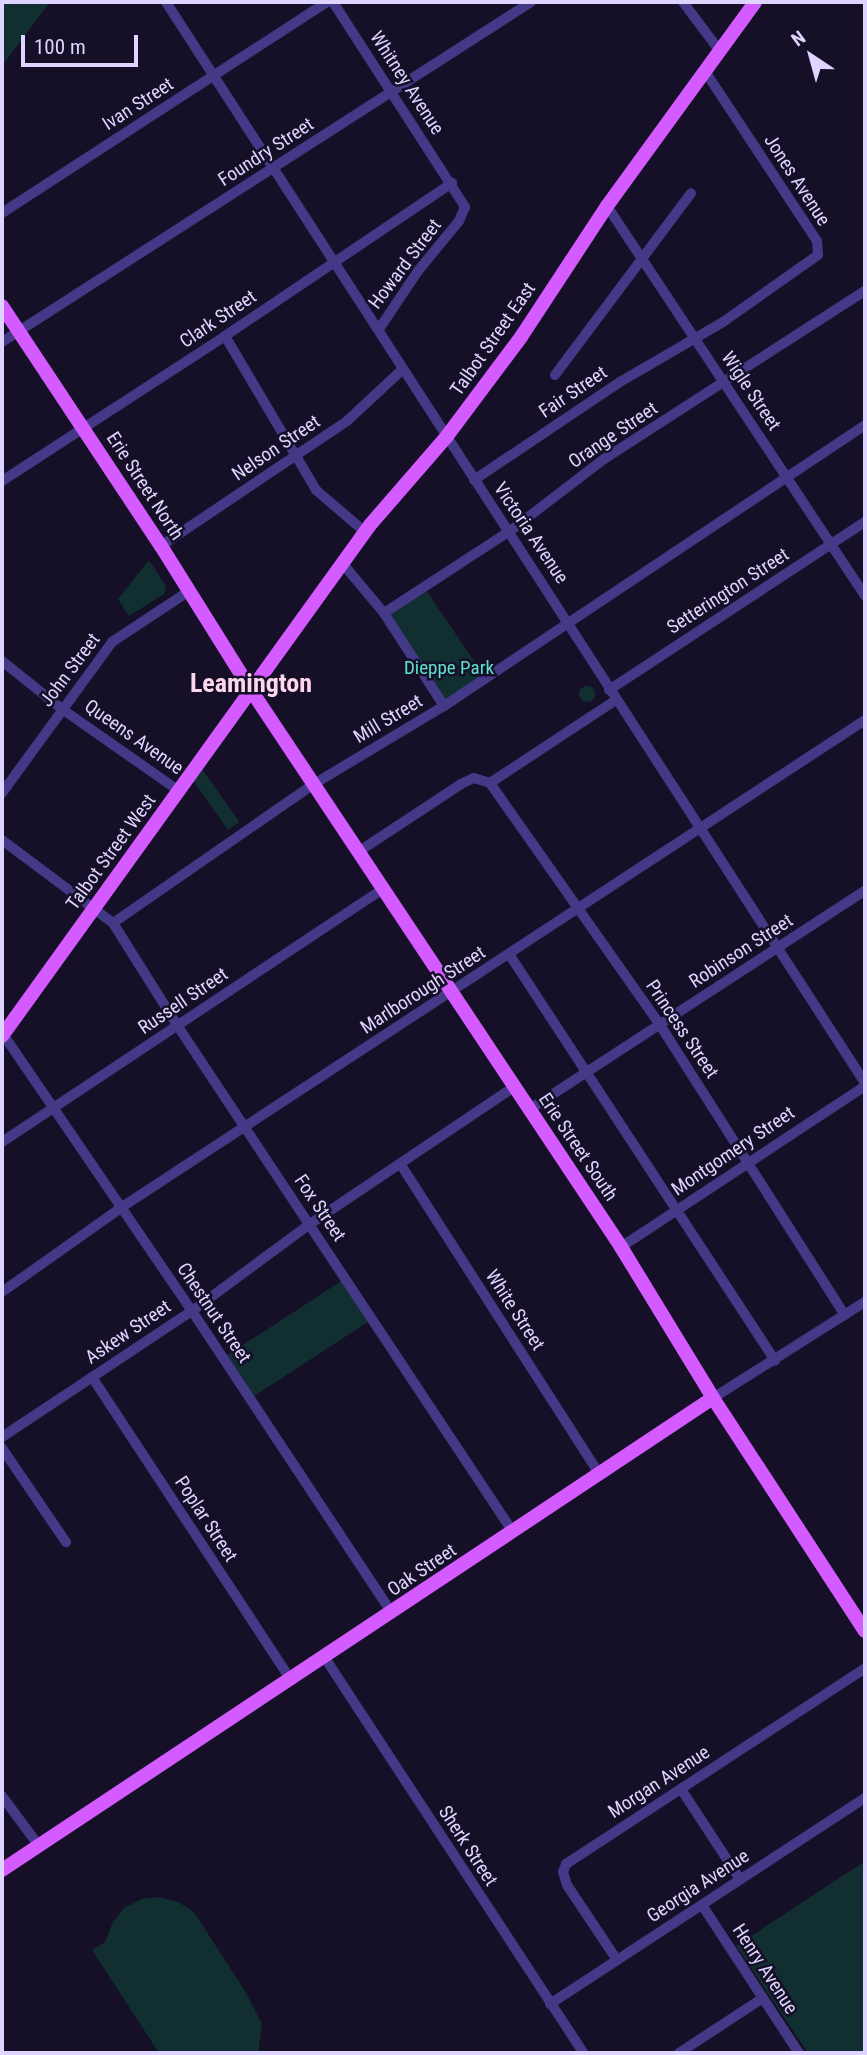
<!DOCTYPE html>
<html>
<head>
<meta charset="utf-8">
<style>
	body { margin:0 }
	#map { position:relative; width:867px; height:2055px; overflow:hidden; background:#150f27; font-family:"Roboto Condensed",sans-serif }
	div>[style] { position:absolute }
	.green>* { inset:0; background:#112e31; transform-origin:0 0 }
	.round { border-radius:50% }
	.minor>* { height:10px; margin:-5px; padding:0 5px; transform-origin:5px; border-radius:5px; background:#443987 }
	.major>* { height:14px; margin:-7px; padding:0 7px; transform-origin:7px; border-radius:7px; background:#d45bff }
	span { translate:-50% -50%; white-space:nowrap; text-align:center; line-height:1.15; -webkit-text-stroke:5px #150f27; paint-order:stroke }
	.street-label { font-size:19px; color:#ded4ff }
	.park-label { font-size:19px; color:#5de2d0 }
	.district-label { font-size:26px; color:#ffd6ec; font-weight:700 }
	.frame { position:absolute; inset:0; border:4px solid #ded4ff; pointer-events:none }
	.north { position:absolute; left:776px; top:21px; width:70px; height:70px; -webkit-text-stroke:5px #150f27; paint-order:stroke; rotate:324deg; font-size:19px; font-weight:700; line-height:28px; text-align:center; color:#ded4ff }
	.north::after { content:''; display:block; margin:auto; width:24px; height:32px; background:#ded4ff; clip-path:polygon(50% 0,100% 100%,50% 72%,0 100%) }
	.scale { position:absolute; left:21px; top:35px; width:117px; height:32px; box-sizing:border-box; border:4px solid #ded4ff; border-top:0; padding-left:9px; font-size:21px; line-height:24px; white-space:nowrap; color:#ded4ff; -webkit-text-stroke:5px #150f27; paint-order:stroke }
</style>
</head>
<body>
<div id="map">
	<div class="green">
		<div style="clip-path:polygon(2px 2px,50px 2px,2px 66px)"></div>
		<div style="clip-path:polygon(149px 560px,166px 586px,164px 594px,129px 616px,118px 599px)"></div>
		<div style="left:424px;top:587px;width:109px;height:48px;rotate:56deg"></div>
		<div class="round" style="left:579px;top:686px;width:16px;height:16px"></div>
		<div style="left:198px;top:763px;width:72px;height:14px;rotate:55deg"></div>
		<div style="left:346px;top:1278px;width:49px;height:147px;rotate:57deg"></div>
		<div style="clip-path:polygon(865px 1861px,865px 2053px,808px 2053px,736px 1946px)"></div>
		<div style="clip-path:polygon(158px 1897px,178px 1902px,194px 1912px,245px 1991px,262px 2024px,258px 2053px,159px 2053px,92px 1950px,105px 1942px,113px 1922px,124px 1908px,142px 1899px)"></div>
	</div>
	<div class="minor">
		<div style="left:166px;top:2px;width:1287px;rotate:57.11deg"></div>
		<div style="left:333px;top:2px;width:244px;rotate:57.2deg"></div>
		<div style="left:465px;top:207px;width:15px;rotate:113deg"></div>
		<div style="left:459px;top:221px;width:65px;rotate:129.4deg"></div>
		<div style="left:418px;top:271px;width:70px;rotate:123.9deg"></div>
		<div style="left:683px;top:2px;width:60px;rotate:53.1deg"></div>
		<div style="left:607px;top:206px;width:468px;rotate:56.5deg"></div>
		<div style="left:2px;top:213px;width:387px;rotate:-33deg"></div>
		<div style="left:225px;top:336px;width:179px;rotate:59.4deg"></div>
		<div style="left:316px;top:490px;width:65px;rotate:40.6deg"></div>
		<div style="left:2px;top:342px;width:629px;rotate:-32.73deg"></div>
		<div style="left:555px;top:375px;width:227px;rotate:-53.2deg"></div>
		<div style="left:474px;top:480px;width:176px;rotate:-33.9deg"></div>
		<div style="left:620px;top:382px;width:119px;rotate:-30.2deg"></div>
		<div style="left:723px;top:322px;width:116px;rotate:-35.2deg"></div>
		<div style="left:818px;top:255px;width:14px;rotate:-94deg"></div>
		<div style="left:817px;top:241px;width:204px;rotate:-123.4deg"></div>
		<div style="left:2px;top:481px;width:266px;rotate:-33deg"></div>
		<div style="left:225px;top:336px;width:274px;rotate:-34deg"></div>
		<div style="left:161px;top:546px;width:224px;rotate:-33.9deg"></div>
		<div style="left:347px;top:421px;width:76px;rotate:-42.9deg"></div>
		<div style="left:343px;top:564px;width:64px;rotate:50.1deg"></div>
		<div style="left:384px;top:613px;width:111px;rotate:57.2deg"></div>
		<div style="left:384px;top:613px;width:150px;rotate:-33.1deg"></div>
		<div style="left:510px;top:531px;width:118px;rotate:-37.5deg"></div>
		<div style="left:604px;top:459px;width:310px;rotate:-32.8deg"></div>
		<div style="left:2px;top:661px;width:77px;rotate:38.7deg"></div>
		<div style="left:62px;top:709px;width:143px;rotate:35deg"></div>
		<div style="left:609px;top:690px;width:306px;rotate:-33.3deg"></div>
		<div style="left:490px;top:783px;width:151px;rotate:-33.4deg"></div>
		<div style="left:2px;top:793px;width:187px;rotate:-53.9deg"></div>
		<div style="left:112px;top:642px;width:92px;rotate:-33.5deg"></div>
		<div style="left:2px;top:840px;width:139px;rotate:36.8deg"></div>
		<div style="left:113px;top:923px;width:120px;rotate:57.9deg"></div>
		<div style="left:177px;top:1025px;width:608px;rotate:56.47deg"></div>
		<div style="left:358px;top:852px;width:123px;rotate:-33.4deg"></div>
		<div style="left:461px;top:784px;width:14px;rotate:-25deg"></div>
		<div style="left:474px;top:778px;width:17px;rotate:17deg"></div>
		<div style="left:490px;top:783px;width:296px;rotate:54.9deg"></div>
		<div style="left:660px;top:1025px;width:344px;rotate:57.5deg"></div>
		<div style="left:113px;top:923px;width:244px;rotate:-34.7deg"></div>
		<div style="left:314px;top:784px;width:152px;rotate:-31deg"></div>
		<div style="left:444px;top:706px;width:506px;rotate:-33.72deg"></div>
		<div style="left:509px;top:954px;width:486px;rotate:56.8deg"></div>
		<div style="left:3px;top:1034px;width:335px;rotate:55.7deg"></div>
		<div style="left:192px;top:1311px;width:362px;rotate:56.5deg"></div>
		<div style="left:530px;top:1109px;width:400px;rotate:-33.1deg"></div>
		<div style="left:2px;top:1142px;width:457px;rotate:-33.6deg"></div>
		<div style="left:401px;top:1165px;width:367px;rotate:57.3deg"></div>
		<div style="left:621px;top:1247px;width:292px;rotate:-33.4deg"></div>
		<div style="left:2px;top:1292px;width:147px;rotate:-35.3deg"></div>
		<div style="left:122px;top:1207px;width:888px;rotate:-33.24deg"></div>
		<div style="left:92px;top:1377px;width:363px;rotate:56.7deg"></div>
		<div style="left:713px;top:1398px;width:180px;rotate:-32.3deg"></div>
		<div style="left:2px;top:1437px;width:228px;rotate:-33.6deg"></div>
		<div style="left:192px;top:1311px;width:147px;rotate:-36.4deg"></div>
		<div style="left:310px;top:1224px;width:247px;rotate:-33.9deg"></div>
		<div style="left:2px;top:1448px;width:114px;rotate:55.8deg"></div>
		<div style="left:325px;top:1658px;width:472px;rotate:56.8deg"></div>
		<div style="left:681px;top:1789px;width:108px;rotate:56.8deg"></div>
		<div style="left:2px;top:1796px;width:62px;rotate:53.5deg"></div>
		<div style="left:702px;top:1905px;width:177px;rotate:56.8deg"></div>
		<div style="left:617px;top:1960px;width:90px;rotate:-123.7deg"></div>
		<div style="left:567px;top:1885px;width:14px;rotate:-107deg"></div>
		<div style="left:563px;top:1872px;width:9px;rotate:-69deg"></div>
		<div style="left:566px;top:1864px;width:358px;rotate:-33.2deg"></div>
		<div style="left:550px;top:2004px;width:376px;rotate:-33.2deg"></div>
		<div style="left:679px;top:2053px;width:100px;rotate:-33.2deg"></div>
	</div>
	<div class="major">
		<div style="left:2px;top:306px;width:288px;rotate:56.5deg"></div>
		<div style="left:161px;top:546px;width:170px;rotate:58deg"></div>
		<div style="left:251px;top:690px;width:669px;rotate:56.4deg"></div>
		<div style="left:621px;top:1247px;width:177px;rotate:58.6deg"></div>
		<div style="left:713px;top:1398px;width:278px;rotate:56.9deg"></div>
		<div style="left:2px;top:1036px;width:630px;rotate:-54.24deg"></div>
		<div style="left:370px;top:525px;width:118px;rotate:-49.1deg"></div>
		<div style="left:447px;top:436px;width:124px;rotate:-53.2deg"></div>
		<div style="left:521px;top:337px;width:157px;rotate:-56.7deg"></div>
		<div style="left:607px;top:206px;width:252px;rotate:-54deg"></div>
		<div style="left:2px;top:1870px;width:853px;rotate:-33.58deg"></div>
	</div>
	<div class="street-label">
		<span style="left:407px;top:83px;rotate:57deg">Whitney Avenue</span>
		<span style="left:138px;top:104px;rotate:-33deg">Ivan Street</span>
		<span style="left:266px;top:152px;rotate:-33deg">Foundry Street</span>
		<span style="left:797px;top:180px;rotate:57deg">Jones Avenue</span>
		<span style="left:405px;top:264px;rotate:-53deg">Howard Street</span>
		<span style="left:218px;top:319px;rotate:-34deg">Clark Street</span>
		<span style="left:493px;top:339px;rotate:-55deg">Talbot Street East</span>
		<span style="left:751px;top:391px;rotate:56deg">Wigle Street</span>
		<span style="left:573px;top:392px;rotate:-34deg">Fair Street</span>
		<span style="left:613px;top:435px;rotate:-34deg">Orange Street</span>
		<span style="left:276px;top:448px;rotate:-34deg">Nelson Street</span>
		<span style="left:145px;top:486px;rotate:57deg">Erie Street North</span>
		<span style="left:531px;top:533px;rotate:56deg">Victoria Avenue</span>
		<span style="left:728px;top:591px;rotate:-33deg">Setterington Street</span>
		<span style="left:70px;top:670px;rotate:-53deg">John Street</span>
		<span style="left:388px;top:719px;rotate:-31deg">Mill Street</span>
		<span style="left:134px;top:737px;rotate:35deg">Queens Avenue</span>
		<span style="left:111px;top:852px;rotate:-54deg">Talbot Street West</span>
		<span style="left:741px;top:951px;rotate:-33deg">Robinson Street</span>
		<span style="left:423px;top:990px;rotate:-33deg">Marlborough Street</span>
		<span style="left:183px;top:1001px;rotate:-34deg">Russell Street</span>
		<span style="left:682px;top:1029px;rotate:56deg">Princess Street</span>
		<span style="left:578px;top:1147px;rotate:56deg">Erie Street South</span>
		<span style="left:733px;top:1151px;rotate:-34deg">Montgomery Street</span>
		<span style="left:320px;top:1208px;rotate:56deg">Fox Street</span>
		<span style="left:515px;top:1310px;rotate:57deg">White Street</span>
		<span style="left:214px;top:1313px;rotate:56deg">Chestnut Street</span>
		<span style="left:128px;top:1332px;rotate:-34deg">Askew Street</span>
		<span style="left:206px;top:1519px;rotate:57deg">Poplar Street</span>
		<span style="left:422px;top:1570px;rotate:-34deg">Oak Street</span>
		<span style="left:659px;top:1782px;rotate:-33deg">Morgan Avenue</span>
		<span style="left:468px;top:1846px;rotate:57deg">Sherk Street</span>
		<span style="left:698px;top:1886px;rotate:-33deg">Georgia Avenue</span>
		<span style="left:765px;top:1969px;rotate:57deg">Henry Avenue</span>
	</div>
	<div class="park-label">
		<span style="left:449px;top:668px">Dieppe Park</span>
	</div>
	<div class="district-label">
		<span style="left:251px;top:684px">Leamington</span>
	</div>
	<div class="frame"></div>
	<div class="north">N</div>
	<div class="scale">100 m</div>
</div>
</body>
</html>
